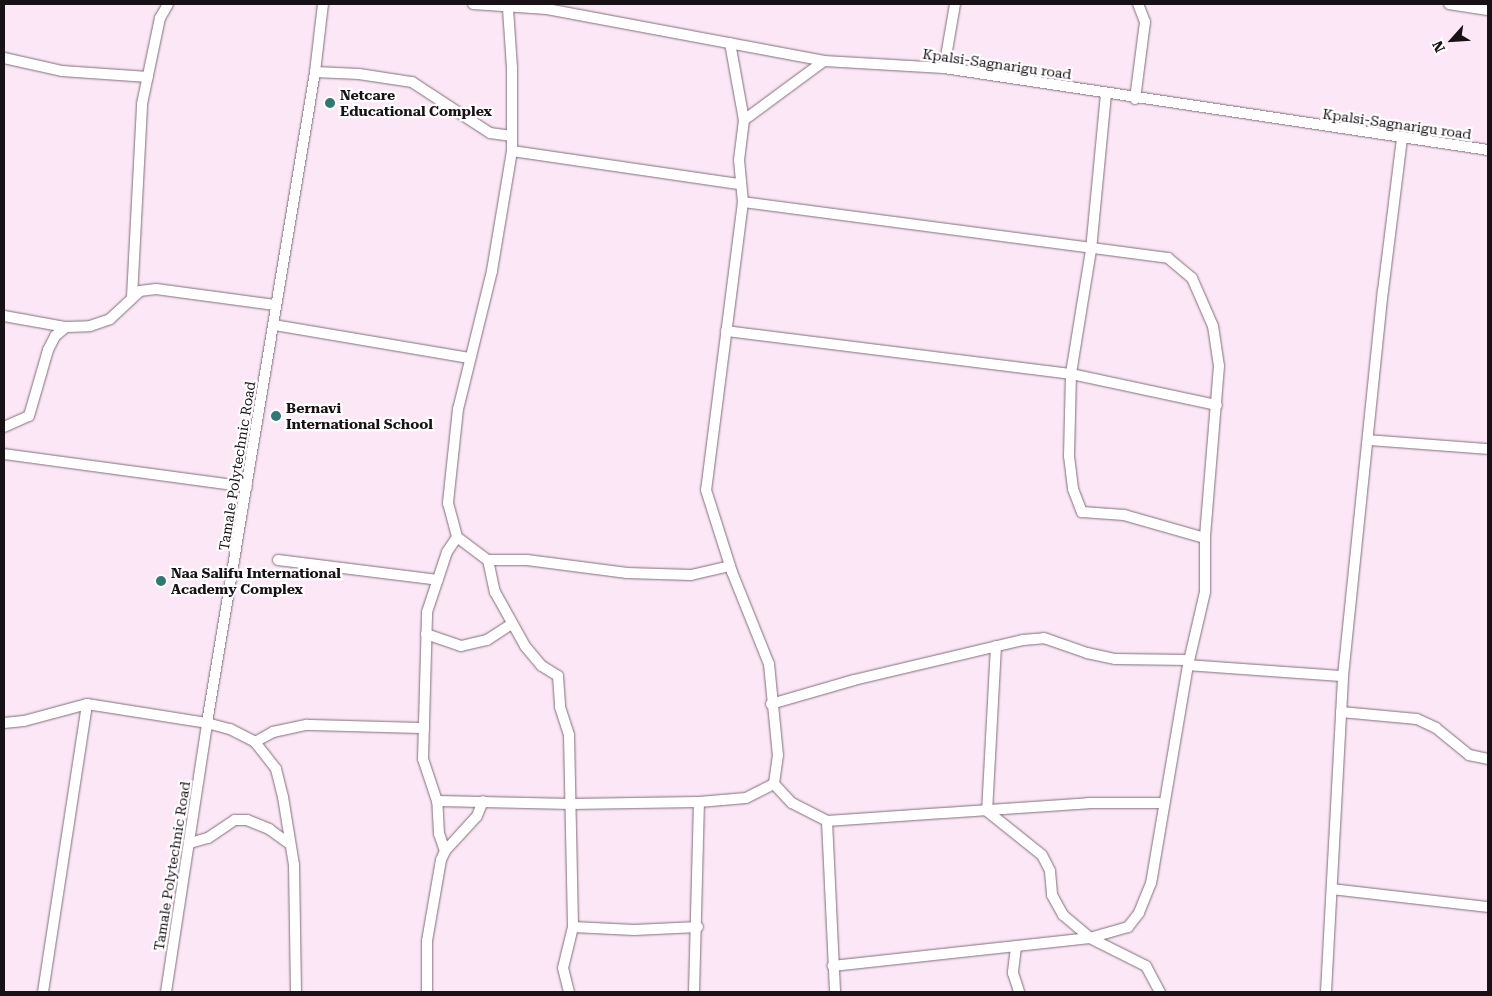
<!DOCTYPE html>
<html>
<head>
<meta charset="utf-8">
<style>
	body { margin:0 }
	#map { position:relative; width:1492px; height:996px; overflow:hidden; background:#fbe7f5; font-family:"Roboto Serif",serif }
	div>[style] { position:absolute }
	.roads { filter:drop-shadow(0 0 1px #816f7b) drop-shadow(0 0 1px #816f7b) }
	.minor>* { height:10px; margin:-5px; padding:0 5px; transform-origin:5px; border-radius:5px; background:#fff }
	.dots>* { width:14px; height:14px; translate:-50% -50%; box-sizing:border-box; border:2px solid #fff; border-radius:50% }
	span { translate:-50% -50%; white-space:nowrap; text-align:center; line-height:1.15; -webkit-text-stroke:4.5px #fff; paint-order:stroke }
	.street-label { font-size:14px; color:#181116 }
	.poi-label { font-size:14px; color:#181116; font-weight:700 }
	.left { translate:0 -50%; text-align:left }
	.frame { position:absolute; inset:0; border:5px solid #181116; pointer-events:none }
	.north { position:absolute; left:1427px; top:15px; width:50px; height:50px; -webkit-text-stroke:4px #fff; paint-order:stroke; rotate:244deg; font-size:14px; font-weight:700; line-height:20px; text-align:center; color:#181116 }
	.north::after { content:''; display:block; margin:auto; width:18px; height:22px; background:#181116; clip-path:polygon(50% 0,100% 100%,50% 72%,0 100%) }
</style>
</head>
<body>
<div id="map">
	<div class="roads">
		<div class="minor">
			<div style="left:473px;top:4px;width:74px;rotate:3.9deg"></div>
			<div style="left:547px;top:9px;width:282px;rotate:10.6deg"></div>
			<div style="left:824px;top:61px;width:120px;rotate:3.3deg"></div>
			<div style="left:944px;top:68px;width:550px;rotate:8.57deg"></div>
			<div style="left:1449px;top:4px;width:39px;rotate:9deg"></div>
			<div style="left:508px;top:9px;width:59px;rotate:86.1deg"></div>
			<div style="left:512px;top:68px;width:83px;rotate:90deg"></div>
			<div style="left:512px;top:151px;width:122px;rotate:99.5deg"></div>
			<div style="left:492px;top:271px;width:142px;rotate:103.8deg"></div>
			<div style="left:458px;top:409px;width:95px;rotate:96.1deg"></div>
			<div style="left:448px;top:503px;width:35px;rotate:75deg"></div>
			<div style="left:457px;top:537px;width:39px;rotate:37deg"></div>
			<div style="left:488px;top:560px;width:39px"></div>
			<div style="left:527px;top:560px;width:101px;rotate:7.4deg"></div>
			<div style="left:627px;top:573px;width:64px;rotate:1.8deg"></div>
			<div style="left:691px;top:575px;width:40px;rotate:-13deg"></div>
			<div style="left:730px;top:43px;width:78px;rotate:79.7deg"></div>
			<div style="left:744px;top:120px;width:40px;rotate:97.1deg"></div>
			<div style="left:739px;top:160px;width:42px;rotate:84.6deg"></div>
			<div style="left:743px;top:202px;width:290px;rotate:97.3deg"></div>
			<div style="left:706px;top:490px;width:86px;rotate:72.4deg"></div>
			<div style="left:732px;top:572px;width:99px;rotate:68.1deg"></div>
			<div style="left:769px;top:664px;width:91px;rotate:84.4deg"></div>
			<div style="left:778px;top:755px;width:29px;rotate:98deg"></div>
			<div style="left:4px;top:58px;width:59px;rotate:12.6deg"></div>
			<div style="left:62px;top:71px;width:86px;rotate:4deg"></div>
			<div style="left:944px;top:68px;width:65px;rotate:-80.2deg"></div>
			<div style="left:315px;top:72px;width:44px;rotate:2.6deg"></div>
			<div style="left:359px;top:74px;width:54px;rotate:8.6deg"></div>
			<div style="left:412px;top:82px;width:93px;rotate:33.2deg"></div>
			<div style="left:490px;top:133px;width:22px;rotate:8deg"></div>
			<div style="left:1106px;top:94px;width:157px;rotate:95.5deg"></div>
			<div style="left:1091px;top:250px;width:126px;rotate:99.2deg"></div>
			<div style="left:1071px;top:374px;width:82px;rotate:91.4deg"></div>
			<div style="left:1069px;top:456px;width:33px;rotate:83deg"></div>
			<div style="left:1073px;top:489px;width:25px;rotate:69deg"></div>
			<div style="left:1082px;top:512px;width:42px;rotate:4.1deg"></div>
			<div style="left:1124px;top:515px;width:84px;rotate:15.9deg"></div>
			<div style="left:1135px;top:99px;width:78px;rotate:-82.6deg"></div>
			<div style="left:1145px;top:22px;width:19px;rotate:-111deg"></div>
			<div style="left:744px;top:120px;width:99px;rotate:-36.4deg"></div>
			<div style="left:512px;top:151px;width:229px;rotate:8.3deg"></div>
			<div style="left:743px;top:202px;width:429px;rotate:7.5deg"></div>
			<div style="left:1168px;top:258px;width:31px;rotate:40deg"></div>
			<div style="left:1192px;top:278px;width:52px;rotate:66.4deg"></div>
			<div style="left:1213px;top:326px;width:40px;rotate:81.5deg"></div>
			<div style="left:1219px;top:366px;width:173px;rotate:94.7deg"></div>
			<div style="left:1205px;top:538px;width:54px;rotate:90deg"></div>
			<div style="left:1205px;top:592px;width:75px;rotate:103.1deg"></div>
			<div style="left:1188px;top:665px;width:221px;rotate:99.6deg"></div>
			<div style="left:1151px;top:883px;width:32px;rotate:112deg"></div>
			<div style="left:1139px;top:913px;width:18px;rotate:128deg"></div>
			<div style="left:1128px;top:927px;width:40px;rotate:164deg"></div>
			<div style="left:1090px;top:938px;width:259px;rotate:173.8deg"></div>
			<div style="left:132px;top:297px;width:193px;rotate:-87deg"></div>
			<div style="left:142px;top:104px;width:88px;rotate:-78.2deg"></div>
			<div style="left:160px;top:18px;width:16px;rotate:-60deg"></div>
			<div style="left:4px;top:316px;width:63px;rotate:10.1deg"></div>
			<div style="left:66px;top:327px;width:24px;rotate:-2deg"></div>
			<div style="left:90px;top:326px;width:21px;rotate:-19deg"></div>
			<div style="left:110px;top:319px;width:41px;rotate:-43deg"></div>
			<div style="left:140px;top:291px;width:16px;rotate:-7deg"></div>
			<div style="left:156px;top:289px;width:120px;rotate:7.7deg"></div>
			<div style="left:274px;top:325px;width:199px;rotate:9.6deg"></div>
			<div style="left:726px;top:331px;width:348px;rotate:7.1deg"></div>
			<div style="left:1071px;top:374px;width:149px;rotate:12deg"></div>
			<div style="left:4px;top:427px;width:27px;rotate:-24deg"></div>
			<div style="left:29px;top:416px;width:69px;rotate:-73.9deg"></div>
			<div style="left:48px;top:350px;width:16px;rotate:-63deg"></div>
			<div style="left:55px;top:336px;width:14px;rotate:-39deg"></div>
			<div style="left:1368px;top:440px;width:120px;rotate:4.3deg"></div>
			<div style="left:4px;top:454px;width:245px;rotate:7.7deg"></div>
			<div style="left:278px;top:560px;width:161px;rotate:7.1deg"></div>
			<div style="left:488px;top:560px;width:33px;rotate:78deg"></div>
			<div style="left:495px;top:592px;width:62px;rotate:60.9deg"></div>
			<div style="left:525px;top:646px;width:26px;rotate:50deg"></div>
			<div style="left:542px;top:666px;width:19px;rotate:32deg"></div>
			<div style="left:558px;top:676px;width:31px;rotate:86deg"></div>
			<div style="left:560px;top:707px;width:29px;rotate:72deg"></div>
			<div style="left:569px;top:735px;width:192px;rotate:88.8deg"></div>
			<div style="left:573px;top:927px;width:42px;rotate:103.7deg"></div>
			<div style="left:563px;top:968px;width:25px;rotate:76deg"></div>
			<div style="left:426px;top:634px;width:37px;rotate:19deg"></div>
			<div style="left:461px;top:646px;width:27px;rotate:-13deg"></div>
			<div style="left:487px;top:640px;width:30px;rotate:-33deg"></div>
			<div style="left:996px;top:646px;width:165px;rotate:93.1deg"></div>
			<div style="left:987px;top:811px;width:70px;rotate:38.7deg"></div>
			<div style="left:1042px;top:855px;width:18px;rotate:63deg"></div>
			<div style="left:1050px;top:871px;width:24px;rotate:85deg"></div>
			<div style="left:1052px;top:895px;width:23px;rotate:61deg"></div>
			<div style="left:1063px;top:915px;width:35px;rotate:40deg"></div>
			<div style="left:1090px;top:938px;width:63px;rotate:26.6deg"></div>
			<div style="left:1146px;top:966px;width:30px;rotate:62deg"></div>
			<div style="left:1188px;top:665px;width:155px;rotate:4.1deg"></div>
			<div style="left:771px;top:704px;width:86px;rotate:-16.1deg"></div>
			<div style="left:854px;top:680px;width:174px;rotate:-13.3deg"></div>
			<div style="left:1023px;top:640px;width:21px;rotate:-5deg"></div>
			<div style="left:1044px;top:638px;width:46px;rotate:19.2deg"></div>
			<div style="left:1087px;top:653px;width:29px;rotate:12deg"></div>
			<div style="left:1115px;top:659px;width:74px;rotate:0.8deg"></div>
			<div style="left:1341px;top:712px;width:76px;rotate:5.3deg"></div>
			<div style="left:1417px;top:719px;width:21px;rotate:25deg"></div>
			<div style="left:1436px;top:728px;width:43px;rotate:39.3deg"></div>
			<div style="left:1469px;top:755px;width:19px;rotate:12deg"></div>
			<div style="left:4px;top:723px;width:20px;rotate:-6deg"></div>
			<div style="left:24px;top:721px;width:65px;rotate:-15.1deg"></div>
			<div style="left:87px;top:704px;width:121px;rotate:9deg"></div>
			<div style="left:207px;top:723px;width:24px;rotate:15deg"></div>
			<div style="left:230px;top:729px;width:28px;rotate:27deg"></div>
			<div style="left:255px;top:742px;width:34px;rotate:52deg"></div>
			<div style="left:276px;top:769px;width:29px;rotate:76deg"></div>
			<div style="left:283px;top:797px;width:69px;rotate:80.8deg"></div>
			<div style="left:294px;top:865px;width:127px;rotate:89.1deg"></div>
			<div style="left:255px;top:742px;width:21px;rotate:-29deg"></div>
			<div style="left:273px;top:732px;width:35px;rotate:-12deg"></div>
			<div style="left:307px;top:725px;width:117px;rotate:1.5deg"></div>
			<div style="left:437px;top:801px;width:134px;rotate:1.3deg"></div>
			<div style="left:571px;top:804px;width:128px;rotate:-0.9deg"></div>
			<div style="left:699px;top:802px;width:47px;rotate:-4.9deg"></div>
			<div style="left:746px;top:798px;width:31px;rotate:-27deg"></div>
			<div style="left:774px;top:784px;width:26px;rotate:47deg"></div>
			<div style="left:792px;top:803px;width:39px;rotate:27deg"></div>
			<div style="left:827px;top:821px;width:262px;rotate:-3.9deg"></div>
			<div style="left:1088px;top:803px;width:76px"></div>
			<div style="left:827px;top:821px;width:171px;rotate:87.3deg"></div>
			<div style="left:190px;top:843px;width:19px;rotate:-16deg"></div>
			<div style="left:208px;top:838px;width:32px;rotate:-34deg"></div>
			<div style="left:235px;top:820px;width:12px"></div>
			<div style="left:247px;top:820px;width:24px;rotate:22deg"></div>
			<div style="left:269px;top:829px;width:26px;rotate:36deg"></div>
			<div style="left:445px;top:851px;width:18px;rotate:-109deg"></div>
			<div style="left:439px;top:834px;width:33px;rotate:-93deg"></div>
			<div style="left:437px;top:801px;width:44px;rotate:-108.4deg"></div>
			<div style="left:423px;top:759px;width:147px;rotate:-88.4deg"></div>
			<div style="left:427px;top:612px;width:63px;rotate:-71.6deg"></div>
			<div style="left:447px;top:552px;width:18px;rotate:-56deg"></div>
			<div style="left:1332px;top:889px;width:157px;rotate:6.6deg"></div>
			<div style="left:573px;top:927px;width:61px;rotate:2.8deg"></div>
			<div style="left:634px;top:930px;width:64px;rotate:-2.7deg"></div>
			<div style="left:1016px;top:947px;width:26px;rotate:97deg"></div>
			<div style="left:1013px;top:973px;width:20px;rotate:72deg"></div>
			<div style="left:43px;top:992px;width:291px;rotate:-81.3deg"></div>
			<div style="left:166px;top:992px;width:272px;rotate:-81.3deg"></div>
			<div style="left:207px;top:723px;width:660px;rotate:-80.58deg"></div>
			<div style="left:315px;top:72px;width:68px;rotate:-83.3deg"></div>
			<div style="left:427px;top:992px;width:51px;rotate:-90deg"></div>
			<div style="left:427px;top:941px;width:82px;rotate:-80.2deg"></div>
			<div style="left:441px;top:860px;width:10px;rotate:-66deg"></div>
			<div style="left:445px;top:851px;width:47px;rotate:-47.6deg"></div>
			<div style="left:477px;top:816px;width:16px;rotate:-68deg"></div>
			<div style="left:694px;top:992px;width:190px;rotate:-88.5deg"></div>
			<div style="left:1326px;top:992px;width:316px;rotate:-86.9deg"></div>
			<div style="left:1343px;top:676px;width:387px;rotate:-84.1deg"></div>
			<div style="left:1383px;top:291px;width:153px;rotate:-82.9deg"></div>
		</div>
	</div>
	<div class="dots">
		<div style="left:330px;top:103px;background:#307872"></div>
		<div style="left:276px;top:416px;background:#307872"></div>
		<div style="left:161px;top:581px;background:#307872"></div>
	</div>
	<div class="street-label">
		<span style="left:997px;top:64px;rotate:8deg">Kpalsi-Sagnarigu road</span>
		<span style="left:1397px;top:124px;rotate:8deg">Kpalsi-Sagnarigu road</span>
		<span style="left:237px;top:466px;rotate:-81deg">Tamale Polytechnic Road</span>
		<span style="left:172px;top:866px;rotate:-81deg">Tamale Polytechnic Road</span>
	</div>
	<div class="poi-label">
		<span class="left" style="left:340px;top:103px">Netcare<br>Educational Complex</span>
		<span class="left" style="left:286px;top:416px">Bernavi<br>International School</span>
		<span class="left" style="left:171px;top:581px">Naa Salifu International<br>Academy Complex</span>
	</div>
	<div class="frame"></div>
	<div class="north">N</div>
</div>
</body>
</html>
